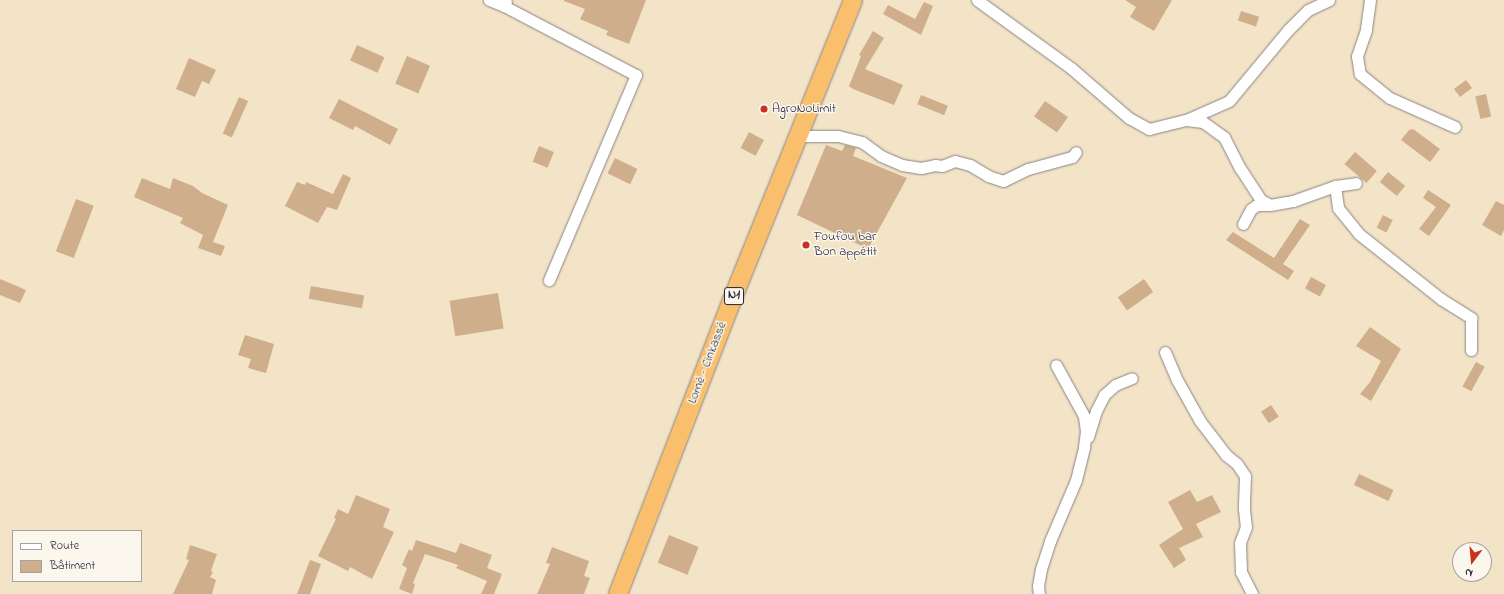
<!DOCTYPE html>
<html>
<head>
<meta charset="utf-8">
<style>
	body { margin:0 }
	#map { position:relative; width:1504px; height:594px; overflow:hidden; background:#f3e4c8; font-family:"Indie Flower",sans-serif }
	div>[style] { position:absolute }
	.building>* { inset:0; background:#cfae8b; transform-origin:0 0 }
	.roads { filter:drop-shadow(0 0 1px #8a8382) drop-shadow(0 0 1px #8a8382) }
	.minor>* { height:11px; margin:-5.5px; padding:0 5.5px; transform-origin:5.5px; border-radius:5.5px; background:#fff }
	.trunk>* { height:18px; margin:-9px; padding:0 9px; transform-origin:9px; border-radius:9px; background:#f9bf6c }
	.dots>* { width:11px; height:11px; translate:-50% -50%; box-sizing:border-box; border:2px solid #fbf7ec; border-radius:50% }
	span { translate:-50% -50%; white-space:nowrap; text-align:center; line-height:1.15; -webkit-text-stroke:3px #fbf7ec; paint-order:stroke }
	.shield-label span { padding:1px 3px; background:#fbf7ec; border:1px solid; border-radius:3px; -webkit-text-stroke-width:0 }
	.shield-label { font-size:12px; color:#22223b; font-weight:700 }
	.poi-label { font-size:13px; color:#22223b }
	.left { translate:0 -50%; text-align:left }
	.street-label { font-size:13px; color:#22223b }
	.legend { position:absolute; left:12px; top:530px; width:130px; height:52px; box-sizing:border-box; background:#fbf7ec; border:1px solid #a4a2a5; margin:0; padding:5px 7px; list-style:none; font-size:12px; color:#22223b }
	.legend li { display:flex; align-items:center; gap:8px; height:20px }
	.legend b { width:20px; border:1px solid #a4a2a5 }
	.north { position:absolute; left:1452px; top:542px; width:40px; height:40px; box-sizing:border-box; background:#fbf7ec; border:1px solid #a4a2a5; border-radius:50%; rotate:196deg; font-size:11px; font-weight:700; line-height:16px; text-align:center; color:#22223b }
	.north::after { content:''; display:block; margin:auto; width:14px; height:18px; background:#c8321e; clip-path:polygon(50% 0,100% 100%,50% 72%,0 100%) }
</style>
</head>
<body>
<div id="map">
	<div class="building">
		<div style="clip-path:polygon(564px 0,646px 0,629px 44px,606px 35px,608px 31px,580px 19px,585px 9px,564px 1px)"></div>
		<div style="clip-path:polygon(1125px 0,1172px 0,1154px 31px,1130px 17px,1136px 7px)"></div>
		<div style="clip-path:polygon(924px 2px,933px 6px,921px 35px,883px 14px,888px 5px,915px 19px)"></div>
		<div style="left:1241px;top:11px;width:19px;height:10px;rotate:18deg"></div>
		<div style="clip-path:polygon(873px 31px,884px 38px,865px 69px,903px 85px,894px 105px,853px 89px,849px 86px,861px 56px,859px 55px)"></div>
		<div style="left:357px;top:45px;width:30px;height:17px;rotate:24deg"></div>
		<div style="left:407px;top:56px;width:25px;height:30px;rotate:23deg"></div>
		<div style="clip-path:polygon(189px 58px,216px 70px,209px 84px,202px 81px,195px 97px,176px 89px)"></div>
		<div style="left:1466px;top:80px;width:10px;height:15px;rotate:53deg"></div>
		<div style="left:1486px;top:94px;width:23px;height:11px;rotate:77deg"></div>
		<div style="left:921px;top:95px;width:29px;height:10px;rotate:22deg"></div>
		<div style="left:239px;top:97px;width:10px;height:40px;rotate:24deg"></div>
		<div style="clip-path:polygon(339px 99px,398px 129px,390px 145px,355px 126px,353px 130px,329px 118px)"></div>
		<div style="left:1045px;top:101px;width:28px;height:19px;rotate:35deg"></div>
		<div style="clip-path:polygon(1413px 129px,1440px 149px,1430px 162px,1401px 140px,1409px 130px)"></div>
		<div style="left:749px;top:132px;width:17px;height:18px;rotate:28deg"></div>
		<div style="clip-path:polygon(826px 145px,842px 151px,845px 145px,856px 148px,853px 156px,907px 178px,868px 249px,797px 215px)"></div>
		<div style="left:539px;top:146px;width:16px;height:17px;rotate:22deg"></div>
		<div style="left:1355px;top:152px;width:29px;height:16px;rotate:41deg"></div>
		<div style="left:615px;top:158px;width:25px;height:17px;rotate:26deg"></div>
		<div style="left:1388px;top:172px;width:22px;height:13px;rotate:39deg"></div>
		<div style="clip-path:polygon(343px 174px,351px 178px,337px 210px,327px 207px,318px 223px,285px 206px,297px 182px,305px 185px,306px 182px,333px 194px)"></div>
		<div style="clip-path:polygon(142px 178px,170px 189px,173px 178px,193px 186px,202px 193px,228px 205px,213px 242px,225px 246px,221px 256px,198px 248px,203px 235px,180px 223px,183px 218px,134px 197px)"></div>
		<div style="clip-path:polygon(1428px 190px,1451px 205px,1429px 236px,1419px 229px,1436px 207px,1423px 198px)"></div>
		<div style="left:76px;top:199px;width:19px;height:56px;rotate:21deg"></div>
		<div style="clip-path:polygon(1496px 201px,1504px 205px,1504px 230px,1501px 236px,1482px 225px)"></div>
		<div style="left:1383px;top:215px;width:11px;height:14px;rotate:27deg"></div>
		<div style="clip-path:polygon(1300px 219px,1310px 225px,1283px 264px,1294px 271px,1288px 280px,1226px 240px,1233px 232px,1274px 258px)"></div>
		<div style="left:1311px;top:277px;width:17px;height:13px;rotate:28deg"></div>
		<div style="clip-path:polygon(0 279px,26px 290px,20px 303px,0 295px)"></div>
		<div style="left:1144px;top:279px;width:16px;height:32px;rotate:55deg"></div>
		<div style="left:311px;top:286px;width:54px;height:13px;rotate:10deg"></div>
		<div style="left:498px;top:293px;width:36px;height:49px;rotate:81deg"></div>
		<div style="clip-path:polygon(1370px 327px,1401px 349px,1371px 401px,1360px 394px,1370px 382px,1381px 361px,1356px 346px)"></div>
		<div style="clip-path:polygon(245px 335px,274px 344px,266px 373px,248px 368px,251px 359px,238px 355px)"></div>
		<div style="left:1476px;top:362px;width:10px;height:28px;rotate:29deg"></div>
		<div style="left:1271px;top:405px;width:14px;height:12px;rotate:56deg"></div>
		<div style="left:1359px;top:474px;width:38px;height:12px;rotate:25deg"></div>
		<div style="clip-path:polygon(1190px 490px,1197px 502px,1212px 495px,1221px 512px,1196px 524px,1203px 537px,1179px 548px,1186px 560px,1174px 568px,1159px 545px,1183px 529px,1168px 502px)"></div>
		<div style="clip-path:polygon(356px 495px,390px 509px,383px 527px,394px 532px,372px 579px,350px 567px,348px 571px,318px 556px,336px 519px,334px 518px,338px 509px,348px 514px)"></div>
		<div style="left:669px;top:535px;width:32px;height:30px;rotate:22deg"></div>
		<div style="clip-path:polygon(416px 540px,456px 553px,460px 543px,492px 555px,487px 568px,502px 574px,494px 594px,481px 594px,487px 581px,456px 568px,458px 565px,425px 554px,413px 583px,415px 584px,412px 594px,399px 589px,407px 568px,402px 565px,409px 549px,412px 551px)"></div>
		<div style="clip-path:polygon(190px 545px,217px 554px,211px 571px,213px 572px,210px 577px,216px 580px,212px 594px,173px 594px,189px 560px,186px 559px)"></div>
		<div style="clip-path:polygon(552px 547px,589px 561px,584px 576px,590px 578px,584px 594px,537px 594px,550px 564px,546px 563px)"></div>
		<div style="clip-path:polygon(310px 560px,321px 564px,310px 594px,297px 594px)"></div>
	</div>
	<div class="roads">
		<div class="minor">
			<div style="left:489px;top:0;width:16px;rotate:22deg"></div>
			<div style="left:504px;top:6px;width:5px;rotate:-68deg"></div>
			<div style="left:977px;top:0;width:116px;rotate:35.9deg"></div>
			<div style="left:1071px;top:68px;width:77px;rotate:40.8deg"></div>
			<div style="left:1129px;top:118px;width:23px;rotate:29deg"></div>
			<div style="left:1149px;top:129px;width:38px;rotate:-14deg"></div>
			<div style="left:1186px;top:120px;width:17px;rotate:7deg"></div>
			<div style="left:1203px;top:122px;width:26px;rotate:36deg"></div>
			<div style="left:1224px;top:137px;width:35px;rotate:63deg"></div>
			<div style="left:1240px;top:168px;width:38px;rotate:57deg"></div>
			<div style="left:1261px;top:200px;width:10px;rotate:29deg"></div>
			<div style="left:1270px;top:205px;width:23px;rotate:-10deg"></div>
			<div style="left:1293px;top:201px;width:45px;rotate:-19.7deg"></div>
			<div style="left:1335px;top:186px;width:21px;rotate:-8deg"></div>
			<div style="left:1370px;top:0;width:30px;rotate:98deg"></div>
			<div style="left:1366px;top:30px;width:28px;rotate:109deg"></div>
			<div style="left:1357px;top:56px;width:18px;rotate:81deg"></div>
			<div style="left:1360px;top:74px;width:38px;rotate:39deg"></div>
			<div style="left:1390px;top:98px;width:71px;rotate:24deg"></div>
			<div style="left:504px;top:6px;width:149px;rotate:27.6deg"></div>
			<div style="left:636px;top:75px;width:223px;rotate:113deg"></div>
			<div style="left:1186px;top:120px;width:47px;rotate:-23.8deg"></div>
			<div style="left:1229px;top:101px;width:92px;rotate:-50.3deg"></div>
			<div style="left:1288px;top:30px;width:28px;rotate:-45deg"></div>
			<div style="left:1308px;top:10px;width:23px;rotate:-25deg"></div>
			<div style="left:798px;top:136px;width:40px"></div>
			<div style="left:838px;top:136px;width:25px;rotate:14deg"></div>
			<div style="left:862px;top:142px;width:24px;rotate:36deg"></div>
			<div style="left:881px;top:156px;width:23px;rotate:23deg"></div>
			<div style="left:902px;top:165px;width:19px;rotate:9deg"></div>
			<div style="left:921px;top:168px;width:14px;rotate:-12deg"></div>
			<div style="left:935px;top:165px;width:7px;rotate:8deg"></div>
			<div style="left:942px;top:166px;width:14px;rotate:-21deg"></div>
			<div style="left:955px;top:161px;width:16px;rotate:15deg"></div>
			<div style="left:970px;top:165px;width:21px;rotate:31deg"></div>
			<div style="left:988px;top:176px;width:16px;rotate:18deg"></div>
			<div style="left:1003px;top:181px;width:28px;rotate:-26deg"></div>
			<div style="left:1028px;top:169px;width:46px;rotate:-15.3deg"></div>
			<div style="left:1072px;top:157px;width:6px;rotate:-51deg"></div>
			<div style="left:1335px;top:186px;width:22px;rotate:82deg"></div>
			<div style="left:1338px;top:208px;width:33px;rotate:51deg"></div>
			<div style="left:1359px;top:234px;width:105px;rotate:38.4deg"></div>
			<div style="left:1441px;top:299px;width:36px;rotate:32deg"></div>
			<div style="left:1471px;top:318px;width:32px;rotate:90deg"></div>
			<div style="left:1243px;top:224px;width:17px;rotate:-62deg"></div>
			<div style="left:1251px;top:209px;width:7px;rotate:-34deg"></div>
			<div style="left:1257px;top:205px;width:13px"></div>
			<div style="left:1165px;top:352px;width:30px;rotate:67deg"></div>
			<div style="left:1177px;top:380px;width:47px;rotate:60.7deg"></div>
			<div style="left:1200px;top:421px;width:43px;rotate:52.6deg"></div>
			<div style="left:1226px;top:455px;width:14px;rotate:39deg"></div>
			<div style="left:1237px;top:464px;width:14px;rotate:56deg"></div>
			<div style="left:1245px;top:476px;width:33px;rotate:92deg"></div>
			<div style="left:1244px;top:509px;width:18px;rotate:84deg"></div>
			<div style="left:1246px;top:527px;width:17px;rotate:111deg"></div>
			<div style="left:1240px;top:543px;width:29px;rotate:88deg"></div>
			<div style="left:1241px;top:572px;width:25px;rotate:63deg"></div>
			<div style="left:1088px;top:437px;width:27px;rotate:-73deg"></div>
			<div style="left:1096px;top:411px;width:18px;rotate:-63deg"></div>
			<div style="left:1104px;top:395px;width:15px;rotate:-42deg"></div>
			<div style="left:1115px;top:385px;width:18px;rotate:-22deg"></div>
			<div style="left:1039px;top:594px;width:8px;rotate:-97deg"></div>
			<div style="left:1038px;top:586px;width:17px;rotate:-80deg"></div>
			<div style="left:1041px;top:569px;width:29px;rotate:-72deg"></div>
			<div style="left:1050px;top:541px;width:66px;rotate:-66.9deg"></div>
			<div style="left:1076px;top:480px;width:34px;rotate:-76deg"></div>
			<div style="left:1084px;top:447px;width:16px;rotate:-83deg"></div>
			<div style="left:1086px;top:431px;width:15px;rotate:-98deg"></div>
			<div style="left:1084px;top:416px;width:58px;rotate:-118.8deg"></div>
		</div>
		<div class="trunk">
			<div style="left:618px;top:594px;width:315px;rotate:-68.8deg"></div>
			<div style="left:732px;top:300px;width:323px;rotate:-68deg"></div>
		</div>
	</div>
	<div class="dots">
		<div style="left:764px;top:109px;background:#c8321e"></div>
		<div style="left:806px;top:245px;background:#c8321e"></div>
	</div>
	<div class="shield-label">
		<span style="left:734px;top:296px">N1</span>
	</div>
	<div class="poi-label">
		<span class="left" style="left:772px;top:109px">AgroNoLimit</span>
		<span class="left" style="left:814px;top:245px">Foufou bar<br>Bon appétit</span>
	</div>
	<div class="street-label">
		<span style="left:708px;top:363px;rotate:-69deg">Lomé - Cinkassé</span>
	</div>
	<ul class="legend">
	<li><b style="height:5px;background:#fff"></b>Route</li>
	<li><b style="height:11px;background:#cfae8b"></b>Bâtiment</li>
	</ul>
	<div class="north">N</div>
</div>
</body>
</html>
